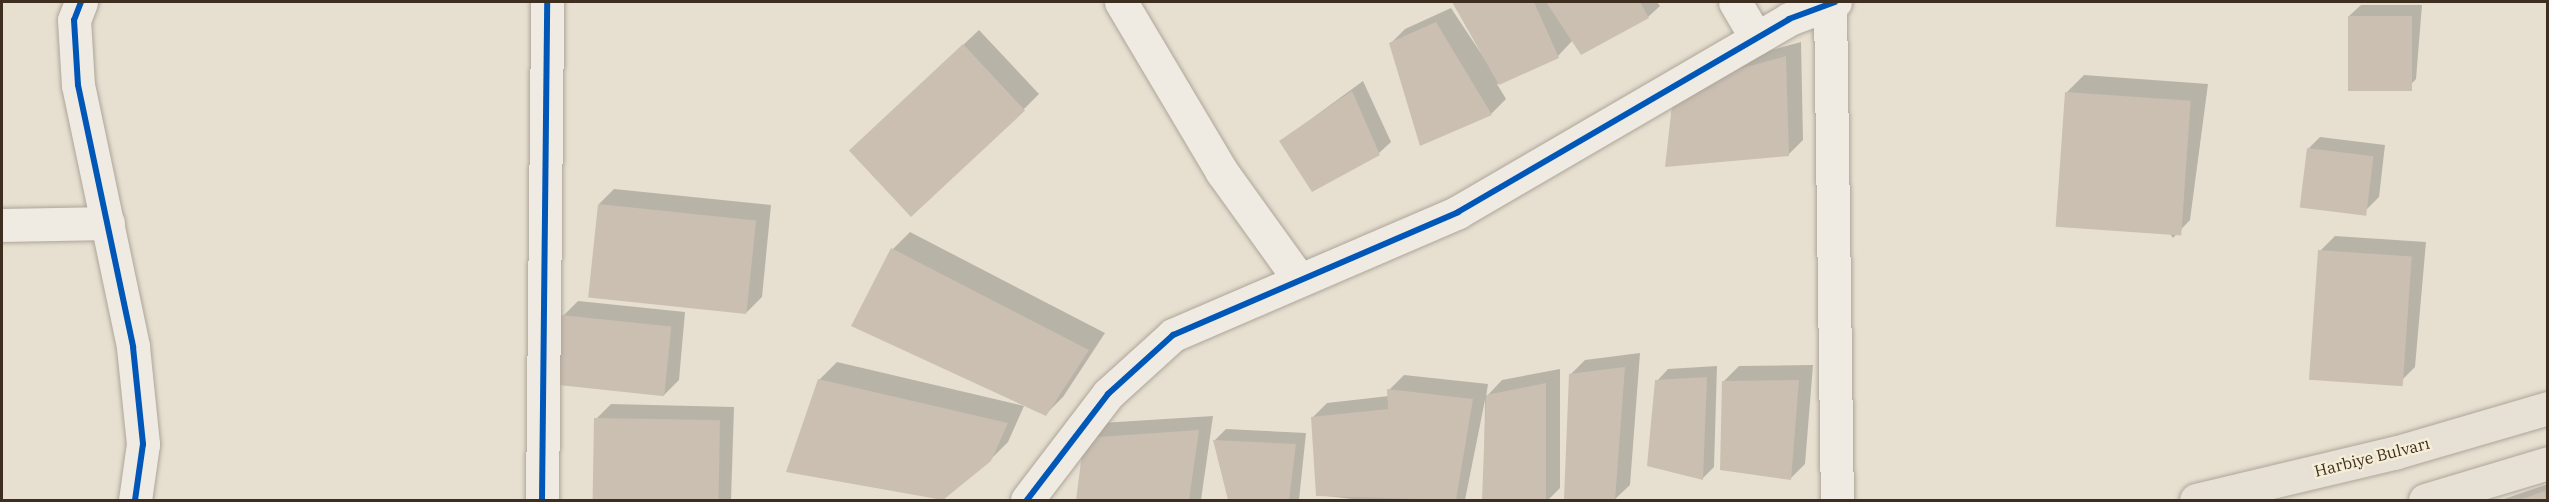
<!DOCTYPE html>
<html>
<head>
<meta charset="utf-8">
<style>
	body { margin:0 }
	#map { position:relative; width:2549px; height:502px; overflow:hidden; background:#e7e0d1; font-family:"IBM Plex Serif",serif }
	div>[style] { position:absolute }
	.shadow>* { inset:0; background:#0003 }
	.building>* { inset:0; background:#cbbfb2; transform-origin:0 0 }
	.roads { filter:drop-shadow(0 0 2px #ada599) drop-shadow(0 0 2px #ada599) }
	.minor>* { height:33px; margin:-16.5px; padding:0 16.5px; transform-origin:16.5px; border-radius:16.5px; background:#efebe3 }
	.major>* { height:33px; margin:-16.5px; padding:0 16.5px; transform-origin:16.5px; border-radius:16.5px; background:#e6e1d4 }
	.cycleway>* { height:6px; margin:-3px; padding:0 3px; transform-origin:3px; border-radius:3px; background:#0057b8 }
	span { translate:-50% -50%; white-space:nowrap; text-align:center; line-height:1.15; -webkit-text-stroke:4.5px #f7eed8; paint-order:stroke }
	.street-label { font-size:16px; color:#3d2e20 }
	.frame { position:absolute; inset:0; border:3px solid #3d2e20; pointer-events:none }
</style>
</head>
<body>
<div id="map">
	<div class="shadow">
		<div style="clip-path:polygon(1454px 2px,1657px 2px,1660px 6px,1648px 17px,1573px 40px,1558px 56px,1497px 84px,1506px 99px,1491px 114px,1390px 44px,1405px 29px,1451px 8px,1494px 73px)"></div>
		<div style="clip-path:polygon(2361px 5px,2422px 5px,2416px 79px,2405px 91px,2349px 16px)"></div>
		<div style="clip-path:polygon(979px 30px,1039px 94px,1024px 109px,866px 137px)"></div>
		<div style="clip-path:polygon(1801px 42px,1803px 140px,1788px 155px,1691px 72px)"></div>
		<div style="clip-path:polygon(2084px 75px,2208px 84px,2190px 220px,2173px 238px,2067px 92px)"></div>
		<div style="clip-path:polygon(1363px 81px,1391px 142px,1379px 153px,1281px 141px)"></div>
		<div style="clip-path:polygon(2320px 137px,2385px 145px,2379px 197px,2367px 209px,2309px 148px)"></div>
		<div style="clip-path:polygon(614px 189px,771px 205px,762px 297px,747px 312px,599px 204px)"></div>
		<div style="clip-path:polygon(910px 232px,1105px 333px,1063px 397px,1046px 414px,893px 249px)"></div>
		<div style="clip-path:polygon(2335px 236px,2426px 242px,2415px 367px,2400px 382px,2320px 251px)"></div>
		<div style="clip-path:polygon(578px 301px,685px 312px,679px 380px,664px 395px,563px 316px)"></div>
		<div style="clip-path:polygon(1640px 353px,1630px 485px,1614px 500px,1570px 375px,1585px 360px)"></div>
		<div style="clip-path:polygon(837px 362px,1024px 406px,1008px 442px,990px 460px,819px 380px)"></div>
		<div style="clip-path:polygon(1813px 365px,1805px 464px,1790px 479px,1724px 381px,1739px 366px)"></div>
		<div style="clip-path:polygon(1717px 366px,1714px 467px,1703px 478px,1657px 381px,1668px 369px)"></div>
		<div style="clip-path:polygon(1560px 369px,1560px 488px,1548px 500px,1484px 500px,1485px 400px,1465px 500px,1361px 500px,1318px 495px,1312px 418px,1327px 403px,1389px 396px,1389px 390px,1404px 375px,1488px 384px,1486px 397px,1502px 380px)"></div>
		<div style="clip-path:polygon(611px 404px,734px 407px,731px 500px,593px 500px,596px 419px)"></div>
		<div style="clip-path:polygon(1213px 416px,1201px 500px,1077px 500px,1086px 439px,1101px 423px)"></div>
		<div style="clip-path:polygon(1226px 429px,1306px 433px,1299px 500px,1229px 500px,1215px 440px)"></div>
		<div style="clip-path:polygon(2548px 484px,2548px 500px,2501px 500px)"></div>
	</div>
	<div class="building">
		<div style="clip-path:polygon(1452px 2px,1534px 2px,1559px 58px,1499px 85px)"></div>
		<div style="clip-path:polygon(1546px 2px,1640px 2px,1649px 18px,1581px 55px)"></div>
		<div style="left:2348px;top:16px;width:64px;height:75px"></div>
		<div style="clip-path:polygon(1436px 22px,1492px 115px,1420px 146px,1389px 43px)"></div>
		<div style="left:963px;top:44px;width:91px;height:156px;rotate:47deg"></div>
		<div style="clip-path:polygon(1786px 56px,1789px 156px,1665px 167px,1674px 87px)"></div>
		<div style="clip-path:polygon(1352px 91px,1380px 155px,1312px 192px,1279px 141px)"></div>
		<div style="left:2065px;top:92px;width:126px;height:135px;rotate:4deg"></div>
		<div style="left:2307px;top:148px;width:67px;height:60px;rotate:7deg"></div>
		<div style="left:598px;top:204px;width:159px;height:94px;rotate:6deg"></div>
		<div style="clip-path:polygon(891px 248px,1089px 350px,1046px 416px,851px 326px)"></div>
		<div style="left:2318px;top:250px;width:94px;height:130px;rotate:4deg"></div>
		<div style="left:561px;top:315px;width:111px;height:70px;rotate:6deg"></div>
		<div style="clip-path:polygon(1625px 367px,1615px 500px,1564px 499px,1569px 374px)"></div>
		<div style="clip-path:polygon(1707px 377px,1703px 480px,1647px 466px,1655px 380px)"></div>
		<div style="clip-path:polygon(818px 379px,1008px 423px,991px 461px,943px 500px,786px 472px)"></div>
		<div style="clip-path:polygon(1799px 380px,1791px 480px,1720px 470px,1722px 381px)"></div>
		<div style="clip-path:polygon(1546px 383px,1546px 500px,1482px 500px,1486px 395px)"></div>
		<div style="clip-path:polygon(1387px 389px,1473px 399px,1456px 500px,1316px 496px,1311px 417px,1388px 409px)"></div>
		<div style="left:594px;top:418px;width:126px;height:82px;rotate:1deg"></div>
		<div style="clip-path:polygon(1199px 430px,1189px 500px,1076px 500px,1084px 438px)"></div>
		<div style="clip-path:polygon(1213px 440px,1296px 444px,1289px 500px,1228px 500px)"></div>
		<div style="clip-path:polygon(2545px 491px,2546px 500px,2519px 500px)"></div>
	</div>
	<div class="roads">
		<div class="minor">
			<div style="left:81px;top:2px;width:19px;rotate:111deg"></div>
			<div style="left:74px;top:20px;width:65px;rotate:86.5deg"></div>
			<div style="left:78px;top:85px;width:268px;rotate:78.1deg"></div>
			<div style="left:133px;top:347px;width:98px;rotate:84.1deg"></div>
			<div style="left:143px;top:444px;width:57px;rotate:98.1deg"></div>
			<div style="left:1121px;top:2px;width:198px;rotate:59.3deg"></div>
			<div style="left:1222px;top:172px;width:132px;rotate:54.3deg"></div>
			<div style="left:1735px;top:2px;width:42px;rotate:59.7deg"></div>
			<div style="left:1830px;top:4px;width:496px;rotate:89.2deg"></div>
			<div style="left:2px;top:225px;width:106px;rotate:-1.1deg"></div>
			<div style="left:542px;top:500px;width:498px;rotate:-89.4deg"></div>
			<div style="left:1027px;top:500px;width:133px;rotate:-52.6deg"></div>
			<div style="left:1108px;top:394px;width:88px;rotate:-42.2deg"></div>
			<div style="left:1173px;top:335px;width:310px;rotate:-23.3deg"></div>
			<div style="left:1458px;top:212px;width:383px;rotate:-30.2deg"></div>
			<div style="left:1789px;top:19px;width:49px;rotate:-20.3deg"></div>
		</div>
		<div class="major">
			<div style="left:2196px;top:500px;width:204px;rotate:-13.4deg"></div>
			<div style="left:2394px;top:453px;width:160px;rotate:-16.3deg"></div>
			<div style="left:2425px;top:500px;width:128px;rotate:-16.7deg"></div>
		</div>
	</div>
	<div class="cycleway">
		<div style="left:81px;top:2px;width:19px;rotate:111deg"></div>
		<div style="left:74px;top:20px;width:65px;rotate:86.5deg"></div>
		<div style="left:78px;top:85px;width:268px;rotate:78.1deg"></div>
		<div style="left:133px;top:347px;width:98px;rotate:84.1deg"></div>
		<div style="left:143px;top:444px;width:57px;rotate:98.1deg"></div>
		<div style="left:542px;top:500px;width:498px;rotate:-89.4deg"></div>
		<div style="left:1027px;top:500px;width:133px;rotate:-52.6deg"></div>
		<div style="left:1108px;top:394px;width:88px;rotate:-42.2deg"></div>
		<div style="left:1173px;top:335px;width:310px;rotate:-23.3deg"></div>
		<div style="left:1458px;top:212px;width:383px;rotate:-30.2deg"></div>
		<div style="left:1789px;top:19px;width:49px;rotate:-20.3deg"></div>
	</div>
	<div class="street-label">
		<span style="left:2372px;top:457px;rotate:-14deg">Harbiye Bulvarı</span>
	</div>
	<div class="frame"></div>
</div>
</body>
</html>
